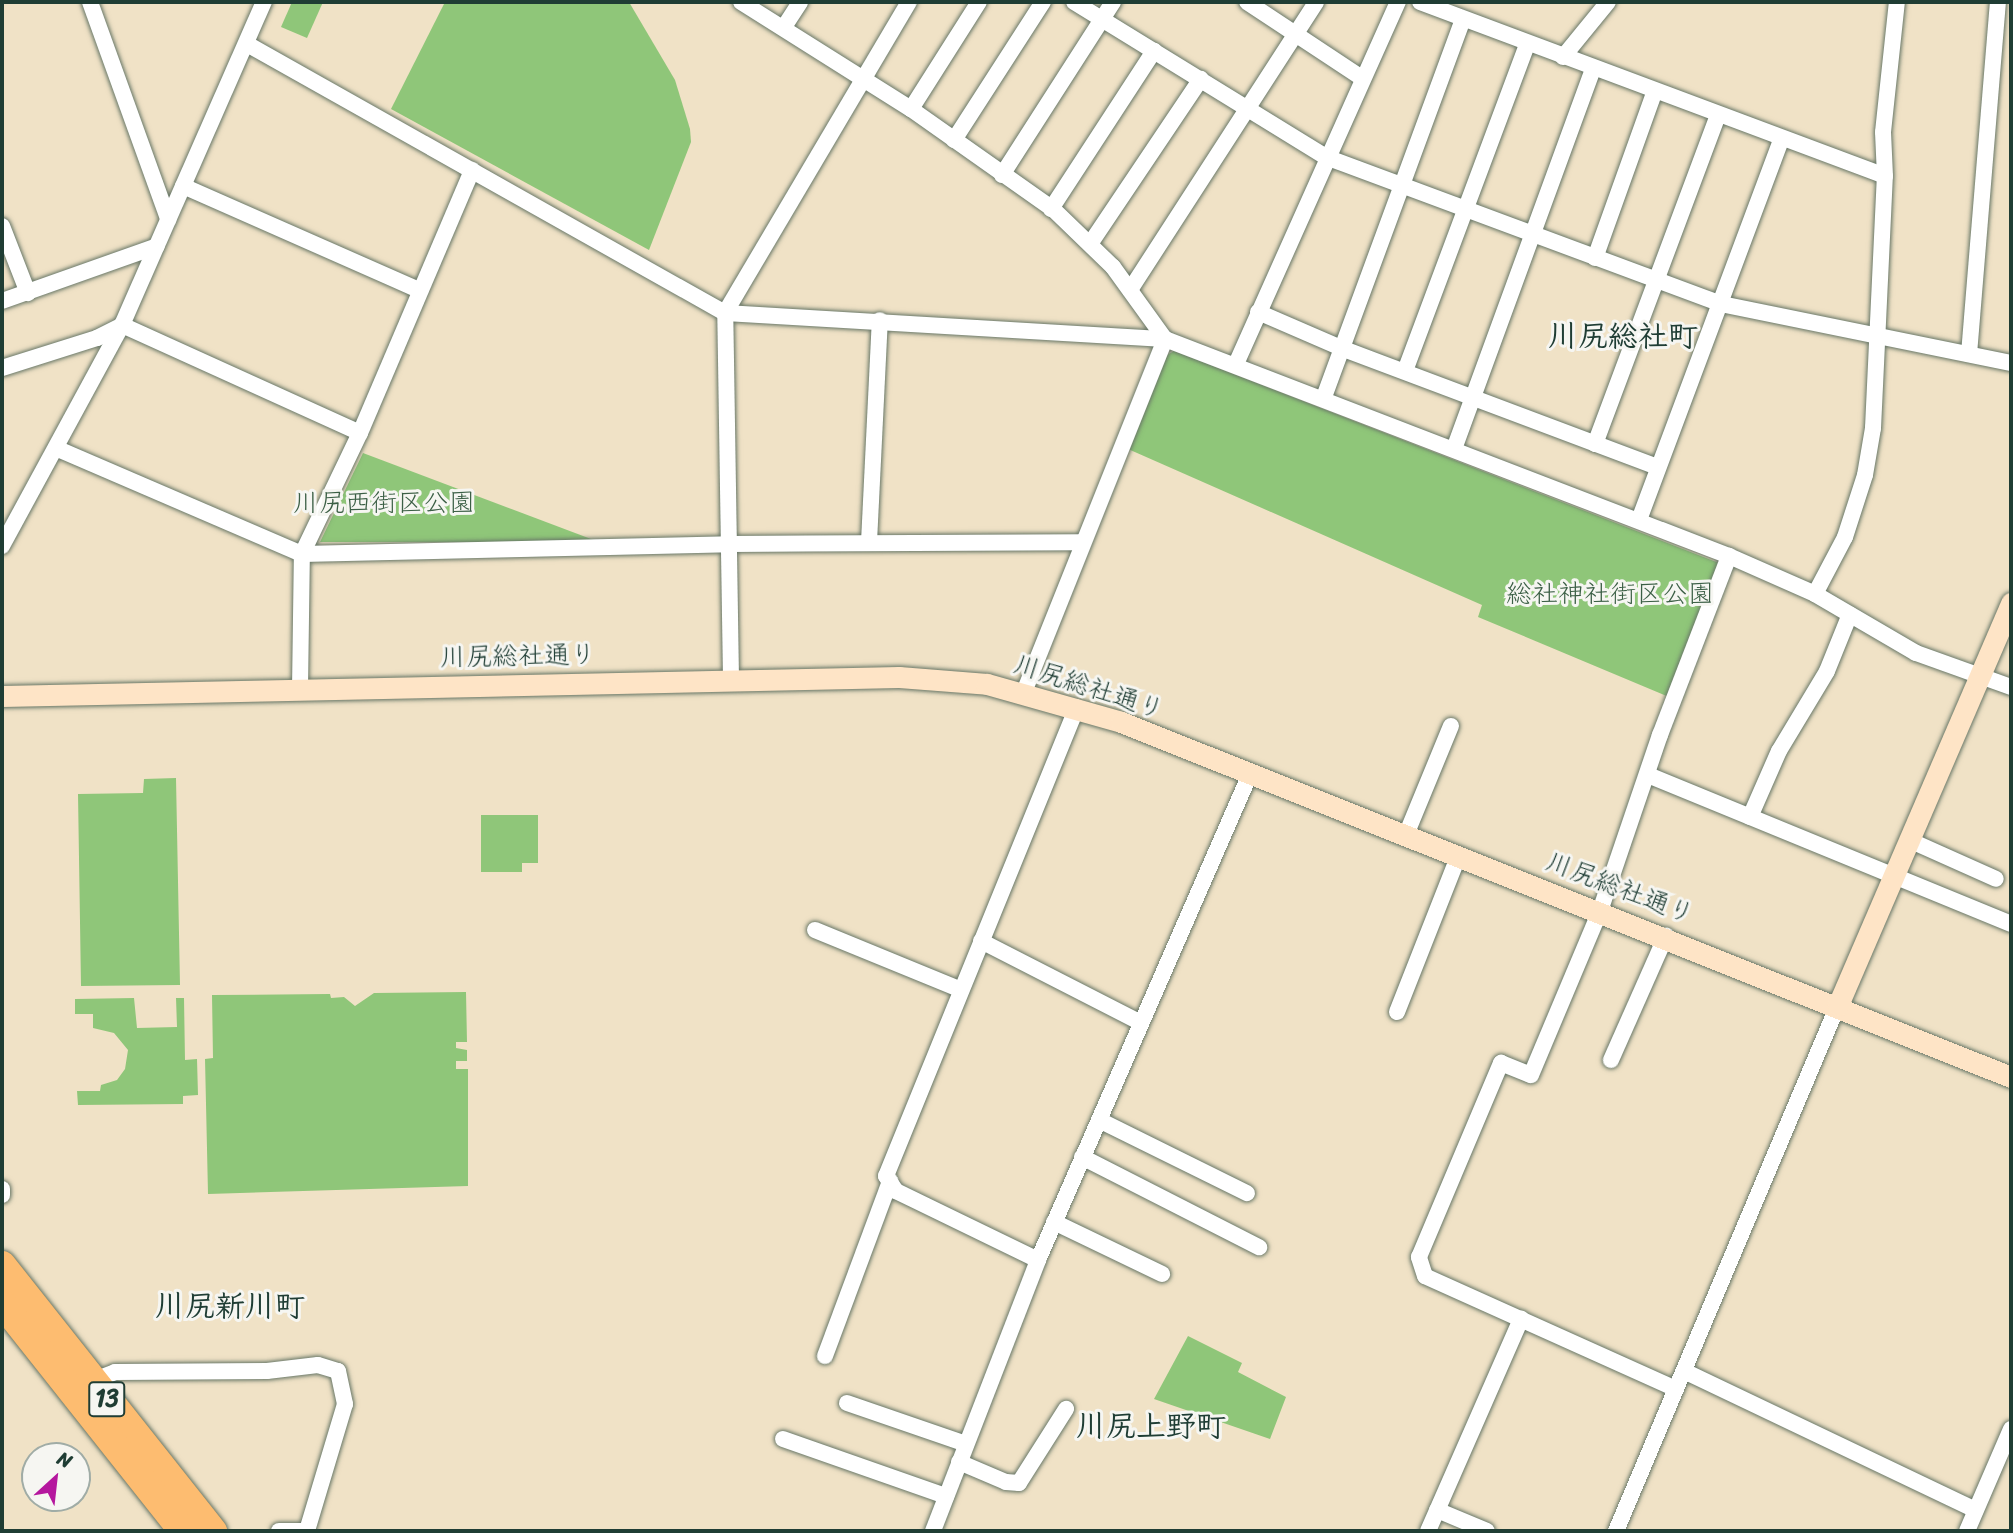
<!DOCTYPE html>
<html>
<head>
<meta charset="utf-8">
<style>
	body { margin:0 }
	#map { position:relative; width:2013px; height:1533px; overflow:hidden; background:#f0e2c6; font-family:Sriracha,"Klee One",sans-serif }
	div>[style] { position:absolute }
	.green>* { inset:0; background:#8fc679 }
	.roads { filter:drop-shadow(0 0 2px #687767) drop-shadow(0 0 2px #687767) }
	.street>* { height:16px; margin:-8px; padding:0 8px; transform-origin:8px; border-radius:8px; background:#fff }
	.secondary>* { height:21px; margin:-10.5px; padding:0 10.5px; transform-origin:10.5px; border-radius:10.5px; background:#fee4c6 }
	.highway>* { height:28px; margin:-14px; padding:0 14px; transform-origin:14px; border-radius:14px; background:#fdbc70 }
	span { translate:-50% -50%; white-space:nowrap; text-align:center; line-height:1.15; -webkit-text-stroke:6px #f6f6f2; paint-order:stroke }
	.shield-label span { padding:2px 5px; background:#f6f6f2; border:2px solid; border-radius:5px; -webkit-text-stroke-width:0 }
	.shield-label { font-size:24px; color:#1f3d34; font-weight:700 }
	.park-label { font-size:26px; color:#3b5f45 }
	.street-label { font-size:26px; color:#1f3d34 }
	.quarter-label { font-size:30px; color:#1f3d34; font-weight:700 }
	.frame { position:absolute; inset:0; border:4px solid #1f3d34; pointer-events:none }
	.north { position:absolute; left:21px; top:1442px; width:70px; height:70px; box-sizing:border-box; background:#f6f6f2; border:2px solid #a0aca6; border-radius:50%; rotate:27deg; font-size:19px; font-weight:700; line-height:28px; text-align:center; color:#1f3d34 }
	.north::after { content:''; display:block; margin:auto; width:24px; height:32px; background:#b5179e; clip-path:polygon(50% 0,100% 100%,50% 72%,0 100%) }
</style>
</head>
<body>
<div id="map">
	<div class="green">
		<div style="clip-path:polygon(292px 2px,323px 2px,307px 38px,281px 27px)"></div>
		<div style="clip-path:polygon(445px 2px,629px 2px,675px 80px,690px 129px,691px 142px,649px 250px,391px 109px)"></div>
		<div style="clip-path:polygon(1174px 351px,1719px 563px,1669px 697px,1478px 617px,1482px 605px,1128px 449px,1165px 356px)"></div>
		<div style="clip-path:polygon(363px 453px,599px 542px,320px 542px)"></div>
		<div style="clip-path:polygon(176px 778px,180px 985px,81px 986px,78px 794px,143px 793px,144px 779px)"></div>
		<div style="clip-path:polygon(481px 815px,538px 815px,538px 863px,522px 863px,522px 872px,481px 872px)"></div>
		<div style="clip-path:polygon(466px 992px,467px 1042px,456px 1042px,456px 1048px,467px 1050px,467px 1061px,456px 1061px,456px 1069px,468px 1069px,468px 1186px,208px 1194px,205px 1059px,213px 1058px,212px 995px,330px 994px,331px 998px,344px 997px,355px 1006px,374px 993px)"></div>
		<div style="clip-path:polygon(134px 998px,137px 1028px,177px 1027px,176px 998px,184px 998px,185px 1060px,197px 1059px,198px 1095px,183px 1096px,183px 1104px,78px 1105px,77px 1091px,100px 1091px,101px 1085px,117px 1080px,125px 1069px,128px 1050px,114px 1033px,93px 1028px,93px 1014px,75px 1014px,75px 999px)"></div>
		<div style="clip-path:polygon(1188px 1336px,1242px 1363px,1238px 1372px,1286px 1397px,1270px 1439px,1154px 1399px)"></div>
	</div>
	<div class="roads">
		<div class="street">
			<div style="left:90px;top:2px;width:231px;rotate:70.2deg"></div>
			<div style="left:741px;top:2px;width:201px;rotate:32.2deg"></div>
			<div style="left:911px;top:109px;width:175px;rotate:35.2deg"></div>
			<div style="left:1054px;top:210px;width:82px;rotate:44deg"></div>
			<div style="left:1113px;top:267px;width:89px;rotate:54.2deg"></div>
			<div style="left:1074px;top:2px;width:296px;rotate:31.6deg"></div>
			<div style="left:1326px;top:157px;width:421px;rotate:20.4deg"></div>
			<div style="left:1721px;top:304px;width:296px;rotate:11.5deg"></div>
			<div style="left:1247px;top:2px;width:138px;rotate:33.5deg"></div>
			<div style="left:1420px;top:2px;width:496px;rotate:20.5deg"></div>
			<div style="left:784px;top:27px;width:30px;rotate:-57deg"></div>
			<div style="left:247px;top:44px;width:548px;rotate:29.37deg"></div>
			<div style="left:725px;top:313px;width:441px;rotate:3.4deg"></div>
			<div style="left:1165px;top:339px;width:604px;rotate:21.04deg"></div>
			<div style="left:1729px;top:556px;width:94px;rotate:23.8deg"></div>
			<div style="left:1815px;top:594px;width:117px;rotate:30.3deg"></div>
			<div style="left:1916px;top:653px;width:101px;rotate:19.7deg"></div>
			<div style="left:1563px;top:57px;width:71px;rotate:-50.7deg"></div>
			<div style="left:911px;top:109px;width:127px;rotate:-57.6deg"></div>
			<div style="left:954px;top:140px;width:164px;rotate:-57.2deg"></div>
			<div style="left:1002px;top:175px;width:206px;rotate:-57.3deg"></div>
			<div style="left:183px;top:186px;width:258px;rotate:23.8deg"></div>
			<div style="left:1051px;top:209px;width:189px;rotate:-56.9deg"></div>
			<div style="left:2px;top:226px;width:72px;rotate:68.8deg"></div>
			<div style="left:1090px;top:244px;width:199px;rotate:-56.1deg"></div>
			<div style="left:1595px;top:258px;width:175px;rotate:-70.3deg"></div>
			<div style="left:1130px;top:290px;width:343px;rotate:-57.1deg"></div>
			<div style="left:2px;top:301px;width:164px;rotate:-19.5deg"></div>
			<div style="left:1258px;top:312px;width:90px;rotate:23.4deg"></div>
			<div style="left:1341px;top:348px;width:338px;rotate:20.6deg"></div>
			<div style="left:122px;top:325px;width:261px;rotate:24.4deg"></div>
			<div style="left:1969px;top:354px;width:353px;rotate:-85.3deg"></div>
			<div style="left:1236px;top:364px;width:397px;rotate:-65.9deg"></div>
			<div style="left:2px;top:368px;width:100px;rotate:-17.5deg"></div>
			<div style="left:97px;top:338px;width:28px;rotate:-27deg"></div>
			<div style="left:1405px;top:371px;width:349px;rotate:-69.5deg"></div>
			<div style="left:1324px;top:397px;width:403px;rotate:-69.8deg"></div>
			<div style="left:1595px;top:444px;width:349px;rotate:-69.5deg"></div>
			<div style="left:58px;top:449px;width:266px;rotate:23.3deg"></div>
			<div style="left:302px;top:554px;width:428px;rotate:-1.3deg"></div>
			<div style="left:730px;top:544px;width:352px;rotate:-0.3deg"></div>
			<div style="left:1454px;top:449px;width:404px;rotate:-69.9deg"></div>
			<div style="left:1639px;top:520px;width:405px;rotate:-69.5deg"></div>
			<div style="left:869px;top:542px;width:222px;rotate:-87.2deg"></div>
			<div style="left:2px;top:546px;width:251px;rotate:-61.5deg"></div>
			<div style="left:122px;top:325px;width:353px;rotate:-66.3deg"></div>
			<div style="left:1815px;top:594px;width:64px;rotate:-62.2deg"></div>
			<div style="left:1845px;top:537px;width:65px;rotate:-72.1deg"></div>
			<div style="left:1865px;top:475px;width:48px;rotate:-80.3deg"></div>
			<div style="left:1873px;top:428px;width:252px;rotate:-87.3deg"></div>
			<div style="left:1885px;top:176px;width:44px;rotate:-92.6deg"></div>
			<div style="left:1883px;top:132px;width:131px;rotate:-83.9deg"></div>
			<div style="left:731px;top:679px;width:366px;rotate:-90.9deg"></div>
			<div style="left:725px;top:313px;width:361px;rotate:-59.4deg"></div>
			<div style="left:300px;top:689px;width:135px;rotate:-89.2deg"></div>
			<div style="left:302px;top:554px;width:134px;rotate:-64.4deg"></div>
			<div style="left:360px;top:433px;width:286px;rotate:-66.9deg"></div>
			<div style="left:1024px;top:692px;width:380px;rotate:-68.2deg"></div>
			<div style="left:1648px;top:775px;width:392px;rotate:22.3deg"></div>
			<div style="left:1750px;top:817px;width:72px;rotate:-66.3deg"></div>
			<div style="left:1779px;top:751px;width:93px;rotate:-59deg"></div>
			<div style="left:1827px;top:671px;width:61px;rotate:-68deg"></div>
			<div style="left:1406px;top:835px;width:118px;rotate:-67.6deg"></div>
			<div style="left:1909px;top:840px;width:95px;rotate:24.1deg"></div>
			<div style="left:815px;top:930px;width:158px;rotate:22.3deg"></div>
			<div style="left:981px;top:941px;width:180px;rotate:27.1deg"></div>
			<div style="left:1397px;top:1012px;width:169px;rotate:-68.5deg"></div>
			<div style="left:1611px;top:1060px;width:136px;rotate:-66.1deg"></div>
			<div style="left:1099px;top:1120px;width:165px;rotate:26.3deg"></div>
			<div style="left:1082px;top:1157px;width:199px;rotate:27deg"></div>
			<div style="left:2px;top:1189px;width:6px;rotate:90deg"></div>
			<div style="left:1054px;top:1222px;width:120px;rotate:25.7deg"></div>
			<div style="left:1038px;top:1260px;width:158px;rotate:-154.1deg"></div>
			<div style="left:896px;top:1191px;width:18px;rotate:-124deg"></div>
			<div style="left:886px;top:1176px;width:506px;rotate:-67.84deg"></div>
			<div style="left:825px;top:1356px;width:187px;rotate:-69.6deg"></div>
			<div style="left:1684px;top:1371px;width:323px;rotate:25.5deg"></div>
			<div style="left:92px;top:1381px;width:25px;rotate:-21deg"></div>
			<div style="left:115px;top:1372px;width:152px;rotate:-0.4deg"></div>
			<div style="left:267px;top:1371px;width:51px;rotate:-6.7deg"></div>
			<div style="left:318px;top:1365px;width:21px;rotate:17deg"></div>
			<div style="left:338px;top:1371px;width:34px;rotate:78deg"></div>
			<div style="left:345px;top:1404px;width:133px;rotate:106.7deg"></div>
			<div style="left:1676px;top:1389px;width:275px;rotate:-155.8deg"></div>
			<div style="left:1425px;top:1276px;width:20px;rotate:-108deg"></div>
			<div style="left:1419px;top:1257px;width:211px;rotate:-67.1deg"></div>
			<div style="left:1501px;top:1063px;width:32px;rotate:22deg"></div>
			<div style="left:1531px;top:1075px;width:178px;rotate:-67.2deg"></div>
			<div style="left:1600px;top:911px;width:186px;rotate:-71.2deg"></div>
			<div style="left:1660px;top:735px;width:192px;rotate:-68.9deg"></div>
			<div style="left:847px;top:1403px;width:126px;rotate:19deg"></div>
			<div style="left:783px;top:1439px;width:173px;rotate:19.3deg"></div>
			<div style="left:959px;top:1462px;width:51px;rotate:23.1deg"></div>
			<div style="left:1006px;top:1482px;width:13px;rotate:4deg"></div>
			<div style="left:1019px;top:1483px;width:88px;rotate:-57.6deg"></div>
			<div style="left:1437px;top:1510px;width:54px;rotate:22.8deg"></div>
			<div style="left:279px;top:1531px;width:28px"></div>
			<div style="left:933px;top:1531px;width:291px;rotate:-68.8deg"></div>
			<div style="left:1038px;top:1260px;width:530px;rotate:-66.43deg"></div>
			<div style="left:1428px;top:1531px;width:232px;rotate:-66.3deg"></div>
			<div style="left:1616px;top:1531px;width:571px;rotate:-67.12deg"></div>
			<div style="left:1967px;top:1531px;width:111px;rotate:-66.7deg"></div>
		</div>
		<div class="secondary">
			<div style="left:2px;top:696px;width:897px;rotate:-1.21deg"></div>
			<div style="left:899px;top:677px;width:88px;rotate:4.5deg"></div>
			<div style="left:987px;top:684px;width:139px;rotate:15.8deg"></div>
			<div style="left:1121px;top:722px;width:958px;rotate:21.75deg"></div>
			<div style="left:1838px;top:1005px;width:438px;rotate:-66.7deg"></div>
		</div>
		<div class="highway">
			<div style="left:2px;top:1265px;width:340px;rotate:51.6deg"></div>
			<div style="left:2px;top:1303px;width:291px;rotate:51.6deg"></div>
		</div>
	</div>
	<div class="shield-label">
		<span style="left:107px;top:1399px">13</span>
	</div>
	<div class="park-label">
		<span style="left:384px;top:503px">川尻西街区公園</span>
		<span style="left:1610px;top:594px">総社神社街区公園</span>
	</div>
	<div class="street-label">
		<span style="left:518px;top:656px;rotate:-1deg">川尻総社通り</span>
		<span style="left:1089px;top:687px;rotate:18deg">川尻総社通り</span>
		<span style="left:1620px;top:888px;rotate:21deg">川尻総社通り</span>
	</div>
	<div class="quarter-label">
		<span style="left:1623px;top:336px">川尻総社町</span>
		<span style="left:230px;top:1306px">川尻新川町</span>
		<span style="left:1151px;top:1426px">川尻上野町</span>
	</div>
	<div class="frame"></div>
	<div class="north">N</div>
</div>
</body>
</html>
